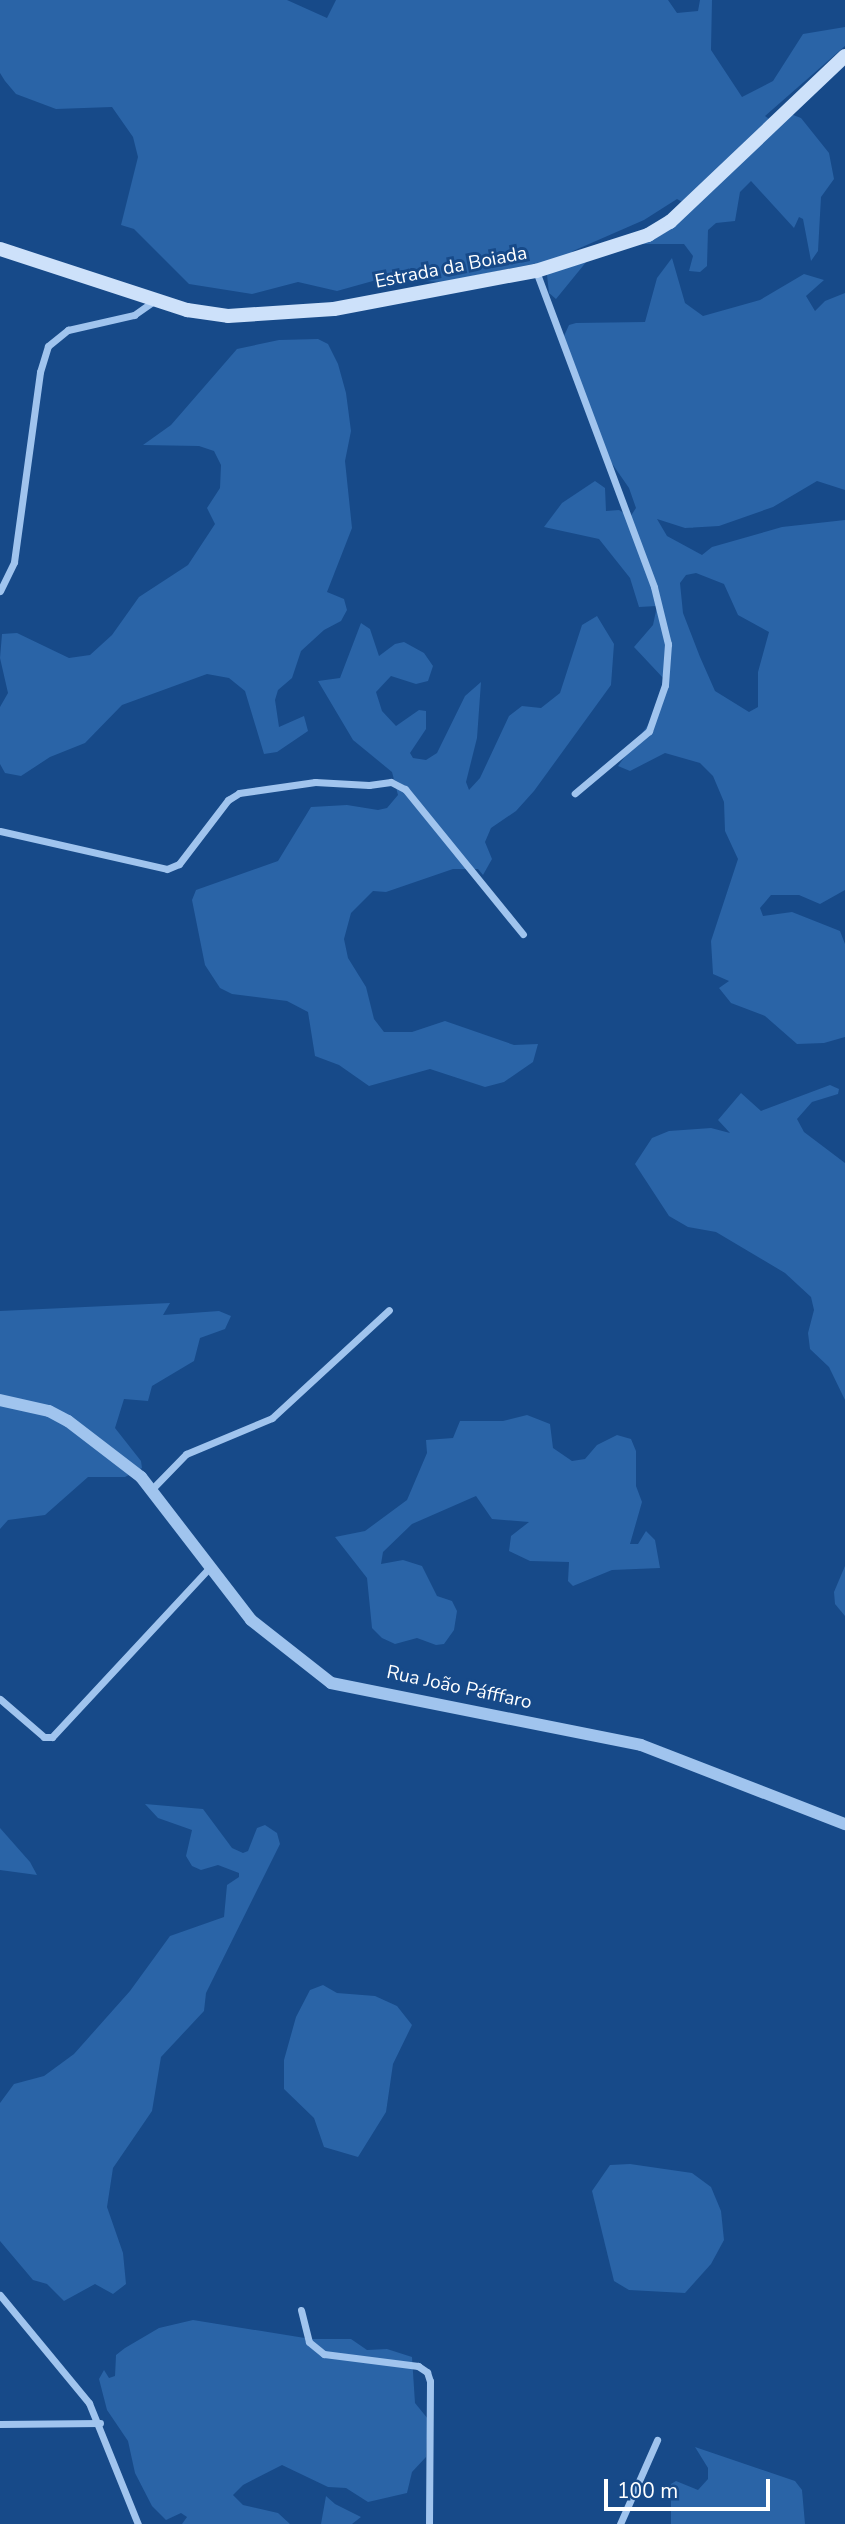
<!DOCTYPE html>
<html>
<head>
<meta charset="utf-8">
<style>
	body { margin:0 }
	#map { position:relative; width:845px; height:2524px; overflow:hidden; background:#174a89; font-family:"Nunito Sans",sans-serif }
	div>[style] { position:absolute }
	.green>* { inset:0; background:#2a64a7 }
	.minor>* { height:7px; margin:-3.5px; padding:0 3.5px; transform-origin:3.5px; border-radius:3.5px; background:#a0c4ee }
	.tertiary>* { height:12px; margin:-6px; padding:0 6px; transform-origin:6px; border-radius:6px; background:#a0c4ee }
	.secondary>* { height:14px; margin:-7px; padding:0 7px; transform-origin:7px; border-radius:7px; background:#cde1fa }
	span { translate:-50% -50%; white-space:nowrap; text-align:center; line-height:1.15; -webkit-text-stroke:6px #174a89; paint-order:stroke }
	.street-label { font-size:19px; color:#fff }
	.scale { position:absolute; left:604px; top:2479px; width:166px; height:32px; box-sizing:border-box; border:4px solid #fff; border-top:0; padding-left:9px; font-size:21px; line-height:24px; white-space:nowrap; color:#fff; -webkit-text-stroke:5px #174a89; paint-order:stroke }
</style>
</head>
<body>
<div id="map">
	<div class="green">
		<div style="clip-path:polygon(0 0,287px 0,327px 18px,336px 0,668px 0,677px 13px,698px 11px,700px 0,712px 0,711px 50px,742px 97px,773px 81px,803px 34px,845px 27px,845px 46px,765px 116px,769px 119px,788px 113px,801px 118px,829px 153px,834px 179px,821px 197px,818px 251px,811px 261px,803px 219px,799px 217px,794px 228px,751px 181px,740px 192px,735px 221px,716px 223px,708px 230px,707px 266px,700px 272px,689px 271px,693px 256px,684px 244px,636px 244px,684px 203px,677px 199px,644px 220px,573px 251px,569px 256px,587px 261px,556px 299px,549px 293px,546px 266px,538px 263px,443px 282px,380px 279px,337px 291px,298px 282px,252px 294px,189px 284px,134px 229px,121px 225px,138px 157px,133px 137px,112px 107px,56px 109px,16px 94px,5px 81px,0 73px)"></div>
		<div style="clip-path:polygon(evenodd,672px 258px,685px 303px,703px 316px,760px 300px,804px 274px,824px 280px,806px 296px,815px 311px,825px 301px,845px 293px,845px 490px,817px 481px,773px 507px,719px 526px,685px 528px,657px 519px,667px 536px,702px 555px,712px 547px,782px 527px,845px 520px,845px 890px,820px 904px,799px 895px,771px 895px,760px 908px,763px 916px,792px 912px,840px 931px,845px 944px,845px 1037px,824px 1043px,797px 1044px,765px 1016px,731px 1003px,719px 988px,729px 981px,713px 974px,711px 941px,738px 859px,725px 831px,724px 802px,713px 776px,700px 763px,665px 753px,630px 771px,618px 766px,662px 706px,665px 680px,634px 647px,653px 625px,657px 606px,639px 607px,630px 578px,599px 539px,544px 527px,562px 503px,595px 481px,605px 488px,606px 511px,619px 510px,630px 517px,636px 508px,629px 488px,604px 452px,563px 338px,569px 325px,576px 323px,645px 322px,657px 278px,672px 258px,696px 573px,724px 584px,738px 615px,769px 632px,758px 672px,758px 707px,749px 712px,715px 691px,700px 657px,683px 613px,680px 583px,686px 575px,696px 573px)"></div>
		<div style="clip-path:polygon(318px 339px,328px 344px,338px 364px,346px 393px,351px 431px,345px 461px,352px 528px,327px 592px,344px 599px,347px 610px,341px 621px,324px 630px,301px 651px,292px 678px,278px 690px,275px 700px,279px 727px,304px 716px,308px 731px,277px 752px,264px 754px,245px 691px,229px 678px,207px 674px,122px 705px,85px 743px,50px 757px,21px 776px,5px 773px,0 764px,0 707px,8px 693px,0 658px,2px 634px,17px 633px,69px 658px,90px 655px,112px 635px,139px 597px,188px 565px,215px 524px,207px 508px,220px 488px,221px 465px,214px 451px,199px 446px,143px 445px,171px 425px,237px 349px,279px 340px)"></div>
		<div style="clip-path:polygon(597px 616px,614px 644px,611px 685px,534px 791px,516px 811px,491px 828px,485px 842px,492px 859px,483px 875px,478px 869px,453px 869px,386px 892px,373px 891px,351px 913px,344px 939px,348px 958px,366px 987px,374px 1019px,384px 1032px,412px 1032px,445px 1021px,514px 1045px,538px 1044px,533px 1062px,504px 1082px,485px 1087px,430px 1069px,369px 1086px,339px 1065px,315px 1056px,308px 1012px,287px 1001px,232px 994px,220px 988px,205px 965px,192px 900px,196px 890px,278px 861px,311px 807px,347px 805px,378px 810px,387px 808px,398px 795px,392px 772px,353px 740px,318px 681px,340px 678px,361px 623px,370px 629px,379px 656px,395px 644px,404px 642px,424px 653px,433px 666px,428px 681px,416px 684px,391px 676px,376px 692px,382px 711px,396px 726px,419px 710px,426px 711px,426px 729px,410px 753px,413px 758px,426px 760px,437px 753px,465px 696px,481px 682px,477px 738px,466px 782px,469px 790px,480px 778px,509px 716px,522px 706px,541px 708px,560px 693px,582px 625px)"></div>
		<div style="clip-path:polygon(830px 1085px,839px 1089px,838px 1094px,812px 1102px,797px 1119px,804px 1132px,845px 1163px,845px 1400px,829px 1367px,810px 1349px,808px 1333px,814px 1310px,811px 1297px,785px 1273px,716px 1232px,688px 1227px,669px 1216px,635px 1164px,652px 1138px,669px 1131px,711px 1128px,730px 1133px,718px 1120px,741px 1093px,761px 1111px)"></div>
		<div style="clip-path:polygon(170px 1303px,163px 1315px,219px 1311px,231px 1316px,225px 1329px,200px 1338px,194px 1361px,152px 1386px,148px 1401px,124px 1399px,115px 1428px,141px 1461px,142px 1468px,125px 1477px,88px 1477px,45px 1515px,8px 1520px,0 1529px,0 1311px)"></div>
		<div style="clip-path:polygon(527px 1415px,550px 1424px,553px 1448px,572px 1461px,585px 1459px,597px 1445px,617px 1435px,631px 1439px,636px 1451px,636px 1486px,642px 1502px,630px 1544px,638px 1544px,646px 1531px,655px 1540px,660px 1568px,612px 1570px,573px 1586px,568px 1581px,569px 1562px,530px 1561px,509px 1551px,511px 1536px,529px 1522px,492px 1519px,476px 1496px,412px 1524px,383px 1552px,381px 1564px,403px 1560px,422px 1566px,437px 1596px,452px 1601px,457px 1611px,454px 1630px,444px 1644px,436px 1645px,417px 1638px,395px 1644px,382px 1638px,372px 1628px,367px 1578px,335px 1537px,365px 1531px,407px 1500px,427px 1453px,426px 1440px,453px 1438px,460px 1421px,503px 1421px)"></div>
		<div style="clip-path:polygon(845px 1566px,845px 1616px,835px 1604px,834px 1592px)"></div>
		<div style="clip-path:polygon(145px 1804px,203px 1809px,232px 1848px,243px 1853px,248px 1851px,257px 1828px,265px 1825px,277px 1833px,280px 1844px,206px 1993px,204px 2011px,161px 2057px,152px 2111px,113px 2168px,107px 2207px,123px 2253px,126px 2284px,113px 2294px,95px 2284px,64px 2301px,47px 2284px,33px 2280px,0 2241px,0 2103px,14px 2084px,44px 2076px,74px 2054px,130px 1991px,170px 1936px,224px 1917px,227px 1885px,239px 1877px,239px 1873px,218px 1865px,201px 1870px,192px 1866px,186px 1856px,192px 1830px,158px 1818px)"></div>
		<div style="clip-path:polygon(0 1828px,30px 1862px,37px 1875px,0 1870px)"></div>
		<div style="clip-path:polygon(323px 1985px,337px 1993px,375px 1996px,397px 2006px,412px 2025px,393px 2064px,386px 2112px,358px 2157px,324px 2147px,314px 2118px,284px 2089px,284px 2060px,296px 2017px,310px 1990px)"></div>
		<div style="clip-path:polygon(630px 2164px,692px 2173px,711px 2187px,721px 2211px,724px 2240px,711px 2264px,685px 2293px,629px 2290px,614px 2281px,592px 2191px,610px 2165px)"></div>
		<div style="clip-path:polygon(193px 2320px,311px 2339px,351px 2339px,367px 2350px,387px 2349px,412px 2357px,415px 2403px,428px 2419px,426px 2457px,412px 2472px,407px 2493px,368px 2502px,346px 2488px,328px 2487px,282px 2465px,243px 2485px,233px 2495px,243px 2505px,278px 2513px,290px 2524px,182px 2524px,187px 2517px,181px 2513px,166px 2520px,152px 2506px,135px 2473px,128px 2441px,107px 2410px,99px 2379px,104px 2370px,109px 2378px,115px 2376px,116px 2355px,125px 2348px,159px 2328px)"></div>
		<div style="clip-path:polygon(695px 2447px,795px 2481px,802px 2490px,805px 2524px,671px 2524px,671px 2484px,676px 2481px,698px 2490px,708px 2479px,708px 2468px)"></div>
		<div style="clip-path:polygon(326px 2496px,335px 2504px,361px 2517px,352px 2524px,321px 2524px)"></div>
	</div>
	<div class="minor">
		<div style="left:536px;top:271px;width:337px;rotate:69.5deg"></div>
		<div style="left:654px;top:587px;width:59px;rotate:76.2deg"></div>
		<div style="left:668px;top:644px;width:41px;rotate:94.2deg"></div>
		<div style="left:665px;top:685px;width:49px;rotate:109.2deg"></div>
		<div style="left:649px;top:731px;width:97px;rotate:140deg"></div>
		<div style="left:0;top:591px;width:32px;rotate:-64deg"></div>
		<div style="left:14px;top:562px;width:192px;rotate:-82.2deg"></div>
		<div style="left:40px;top:372px;width:27px;rotate:-73deg"></div>
		<div style="left:48px;top:346px;width:26px;rotate:-39deg"></div>
		<div style="left:68px;top:330px;width:68px;rotate:-12.8deg"></div>
		<div style="left:134px;top:315px;width:24px;rotate:-35deg"></div>
		<div style="left:0;top:831px;width:171px;rotate:12.8deg"></div>
		<div style="left:167px;top:869px;width:13px;rotate:-23deg"></div>
		<div style="left:179px;top:864px;width:81px;rotate:-52.6deg"></div>
		<div style="left:228px;top:800px;width:13px;rotate:-32deg"></div>
		<div style="left:239px;top:793px;width:77px;rotate:-8.2deg"></div>
		<div style="left:315px;top:782px;width:54px;rotate:3.2deg"></div>
		<div style="left:369px;top:785px;width:22px;rotate:-8deg"></div>
		<div style="left:391px;top:782px;width:16px;rotate:27deg"></div>
		<div style="left:405px;top:789px;width:187px;rotate:50.9deg"></div>
		<div style="left:152px;top:1489px;width:49px;rotate:-45.8deg"></div>
		<div style="left:186px;top:1454px;width:93px;rotate:-22.7deg"></div>
		<div style="left:272px;top:1418px;width:159px;rotate:-42.7deg"></div>
		<div style="left:0;top:1699px;width:58px;rotate:40.8deg"></div>
		<div style="left:44px;top:1737px;width:8px"></div>
		<div style="left:52px;top:1737px;width:232px;rotate:-47.1deg"></div>
		<div style="left:0;top:2295px;width:140px;rotate:50.5deg"></div>
		<div style="left:89px;top:2403px;width:131px;rotate:68deg"></div>
		<div style="left:301px;top:2310px;width:33px;rotate:76deg"></div>
		<div style="left:309px;top:2342px;width:19px;rotate:39deg"></div>
		<div style="left:324px;top:2354px;width:95px;rotate:7.3deg"></div>
		<div style="left:418px;top:2366px;width:11px;rotate:34deg"></div>
		<div style="left:427px;top:2372px;width:9px;rotate:72deg"></div>
		<div style="left:430px;top:2381px;width:143px;rotate:90.4deg"></div>
		<div style="left:0;top:2424px;width:100px;rotate:-0.6deg"></div>
		<div style="left:620px;top:2524px;width:92px;rotate:-66.2deg"></div>
	</div>
	<div class="tertiary">
		<div style="left:0;top:1400px;width:50px;rotate:12.7deg"></div>
		<div style="left:49px;top:1411px;width:21px;rotate:28deg"></div>
		<div style="left:68px;top:1421px;width:92px;rotate:37.5deg"></div>
		<div style="left:141px;top:1477px;width:180px;rotate:52.4deg"></div>
		<div style="left:251px;top:1620px;width:102px;rotate:38.2deg"></div>
		<div style="left:331px;top:1683px;width:316px;rotate:11.3deg"></div>
		<div style="left:641px;top:1745px;width:219px;rotate:21.2deg"></div>
	</div>
	<div class="secondary">
		<div style="left:0;top:249px;width:197px;rotate:18.1deg"></div>
		<div style="left:187px;top:310px;width:41px;rotate:8.3deg"></div>
		<div style="left:228px;top:316px;width:106px;rotate:-3.8deg"></div>
		<div style="left:334px;top:309px;width:206px;rotate:-10.7deg"></div>
		<div style="left:536px;top:271px;width:118px;rotate:-17.8deg"></div>
		<div style="left:648px;top:235px;width:26px;rotate:-31deg"></div>
		<div style="left:670px;top:222px;width:241px;rotate:-43.5deg"></div>
	</div>
	<div class="street-label">
		<span style="left:451px;top:268px;rotate:-11deg">Estrada da Boiada</span>
		<span style="left:459px;top:1688px;rotate:12deg">Rua João Páfffaro</span>
	</div>
	<div class="scale">100 m</div>
</div>
</body>
</html>
